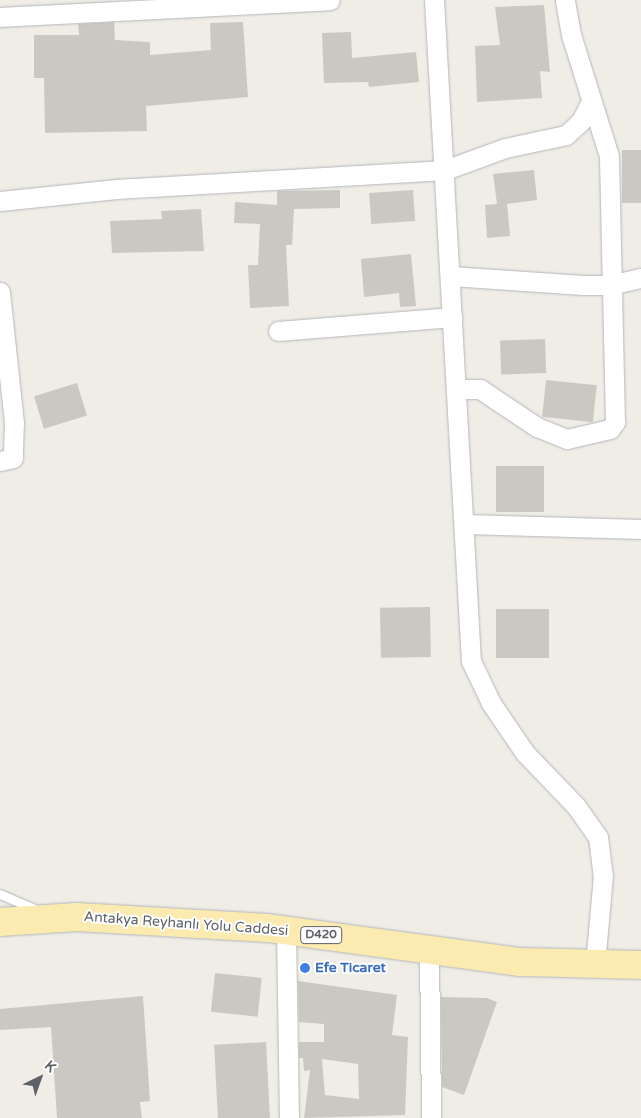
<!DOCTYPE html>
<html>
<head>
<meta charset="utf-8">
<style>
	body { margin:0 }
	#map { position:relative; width:641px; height:1118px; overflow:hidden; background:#efede6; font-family:"Varela Round",sans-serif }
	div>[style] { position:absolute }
	.building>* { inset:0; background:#cbc8c3; transform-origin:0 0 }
	.roads { filter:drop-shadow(0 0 1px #b3b6ba) drop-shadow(0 0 1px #b3b6ba) }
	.lane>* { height:9px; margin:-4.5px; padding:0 4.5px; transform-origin:4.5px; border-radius:4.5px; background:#fff }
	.street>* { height:19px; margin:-9.5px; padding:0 9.5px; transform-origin:9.5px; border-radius:9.5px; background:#fff }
	.primary>* { height:28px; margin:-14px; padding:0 14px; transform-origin:14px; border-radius:14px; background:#fbebb0 }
	.dots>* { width:14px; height:14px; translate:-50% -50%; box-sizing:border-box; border:2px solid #fff; border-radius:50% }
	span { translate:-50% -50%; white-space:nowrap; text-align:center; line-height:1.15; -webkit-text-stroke:4px #fff; paint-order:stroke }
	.shield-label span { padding:1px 4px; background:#fff; border:1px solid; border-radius:4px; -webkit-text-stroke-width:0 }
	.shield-label { font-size:12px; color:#5e6266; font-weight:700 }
	.street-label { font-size:14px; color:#5e6266 }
	.shop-label { font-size:14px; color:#366cbe; font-weight:700 }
	.left { translate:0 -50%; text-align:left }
	.north { position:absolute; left:15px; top:1053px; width:50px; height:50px; -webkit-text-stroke:4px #fff; paint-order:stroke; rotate:42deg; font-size:14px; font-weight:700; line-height:20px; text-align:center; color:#5e6266 }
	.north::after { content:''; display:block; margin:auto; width:18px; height:22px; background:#5e6266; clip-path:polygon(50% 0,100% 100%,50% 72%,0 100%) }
</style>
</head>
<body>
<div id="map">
	<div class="building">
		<div style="clip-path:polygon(544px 5px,550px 72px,540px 71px,542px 98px,477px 102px,475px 46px,500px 45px,495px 7px)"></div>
		<div style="clip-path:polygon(114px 22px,115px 40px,150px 42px,150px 55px,211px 50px,210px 23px,243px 22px,248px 97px,146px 106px,147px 131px,45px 133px,44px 78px,34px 78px,34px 35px,79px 35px,78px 24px)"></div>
		<div style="clip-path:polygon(351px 32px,352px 58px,416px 52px,419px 82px,369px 87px,368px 82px,324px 83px,322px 33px)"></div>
		<div style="left:622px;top:150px;width:19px;height:53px"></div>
		<div style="clip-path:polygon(534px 170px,537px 200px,507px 204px,510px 236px,487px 238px,485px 205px,497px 204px,493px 174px)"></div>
		<div style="clip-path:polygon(340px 190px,340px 208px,294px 209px,292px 245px,286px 245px,289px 306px,250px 308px,248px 265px,258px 265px,260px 224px,234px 223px,235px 202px,277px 205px,277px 191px)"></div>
		<div style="left:413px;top:190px;width:31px;height:44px;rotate:86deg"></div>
		<div style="clip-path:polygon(201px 209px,204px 251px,112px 253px,110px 221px,162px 219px,161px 211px)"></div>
		<div style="clip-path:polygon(411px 254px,416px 306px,400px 307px,399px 293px,364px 297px,361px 259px)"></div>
		<div style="left:545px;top:339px;width:34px;height:45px;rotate:88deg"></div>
		<div style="left:546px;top:380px;width:51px;height:37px;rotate:6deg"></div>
		<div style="left:77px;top:383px;width:34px;height:45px;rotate:73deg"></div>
		<div style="left:496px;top:466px;width:48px;height:46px"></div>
		<div style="left:430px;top:607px;width:50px;height:50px;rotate:89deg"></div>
		<div style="left:496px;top:609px;width:53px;height:49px"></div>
		<div style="left:215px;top:973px;width:47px;height:39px;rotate:6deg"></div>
		<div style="clip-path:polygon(evenodd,298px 981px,397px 995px,392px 1035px,408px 1037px,405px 1115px,304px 1118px,310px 1070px,304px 1071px,303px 1058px,299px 1058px,299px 1042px,324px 1042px,324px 1024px,299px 1022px,298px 981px,322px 1059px,358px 1064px,359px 1099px,325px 1095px,322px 1059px)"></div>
		<div style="clip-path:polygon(143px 996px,150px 1101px,140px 1102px,142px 1118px,57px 1118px,51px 1027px,0 1030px,0 1009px)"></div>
		<div style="clip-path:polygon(441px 997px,487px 998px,497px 1002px,464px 1095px,442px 1087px)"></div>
		<div style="left:266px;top:1042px;width:76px;height:52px;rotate:87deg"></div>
	</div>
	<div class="roads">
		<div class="lane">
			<div style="left:0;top:894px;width:43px;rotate:23.6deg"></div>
		</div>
		<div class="street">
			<div style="left:434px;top:0;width:662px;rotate:86.8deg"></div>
			<div style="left:471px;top:661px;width:47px;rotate:64.5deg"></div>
			<div style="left:491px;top:703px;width:60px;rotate:55.8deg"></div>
			<div style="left:525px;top:753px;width:74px;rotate:46.1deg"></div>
			<div style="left:576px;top:806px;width:38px;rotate:55deg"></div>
			<div style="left:598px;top:837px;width:38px;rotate:83deg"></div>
			<div style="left:603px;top:875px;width:89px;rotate:95.1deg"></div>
			<div style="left:0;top:17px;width:330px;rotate:-2.9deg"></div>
			<div style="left:0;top:201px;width:117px;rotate:-5.9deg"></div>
			<div style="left:116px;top:189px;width:330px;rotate:-3.3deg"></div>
			<div style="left:445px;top:170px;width:64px;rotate:-20.1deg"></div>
			<div style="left:505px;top:148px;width:62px;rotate:-12deg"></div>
			<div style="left:566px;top:135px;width:21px;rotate:-43deg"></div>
			<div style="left:581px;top:121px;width:20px;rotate:-63deg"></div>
			<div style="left:451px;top:276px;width:132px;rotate:3.9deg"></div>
			<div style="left:583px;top:285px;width:27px"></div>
			<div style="left:610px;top:285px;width:32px;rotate:-13deg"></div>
			<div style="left:0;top:292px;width:131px;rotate:83.9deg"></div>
			<div style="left:14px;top:422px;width:36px;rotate:92deg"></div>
			<div style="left:13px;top:458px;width:13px;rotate:167deg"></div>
			<div style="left:278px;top:331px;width:175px;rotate:-4.6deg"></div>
			<div style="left:456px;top:389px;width:24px"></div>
			<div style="left:480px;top:389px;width:69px;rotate:33.7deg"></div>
			<div style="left:537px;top:427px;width:32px;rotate:22deg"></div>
			<div style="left:567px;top:439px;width:44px;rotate:-13.1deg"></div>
			<div style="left:610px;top:429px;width:9px;rotate:-54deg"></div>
			<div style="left:615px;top:422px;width:266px;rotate:-91.3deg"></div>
			<div style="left:609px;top:156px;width:127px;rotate:-107.4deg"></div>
			<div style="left:571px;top:35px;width:36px;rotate:-100deg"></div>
			<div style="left:465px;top:524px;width:176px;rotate:1.6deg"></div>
			<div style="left:286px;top:930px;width:188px;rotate:89.1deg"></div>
			<div style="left:429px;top:949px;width:169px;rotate:89.3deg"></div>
		</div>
		<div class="primary">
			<div style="left:0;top:922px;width:77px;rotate:-3.7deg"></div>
			<div style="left:77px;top:917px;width:191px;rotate:3.3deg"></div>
			<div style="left:268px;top:928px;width:255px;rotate:7.7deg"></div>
			<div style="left:521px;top:962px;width:120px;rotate:1.4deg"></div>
		</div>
	</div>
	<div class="dots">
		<div style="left:305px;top:968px;background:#3f7fe0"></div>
	</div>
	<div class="shield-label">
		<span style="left:321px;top:935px">D420</span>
	</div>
	<div class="street-label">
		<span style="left:186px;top:924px;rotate:4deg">Antakya Reyhanlı Yolu Caddesi</span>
	</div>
	<div class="shop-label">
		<span class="left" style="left:315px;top:968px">Efe Ticaret</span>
	</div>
	<div class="north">K</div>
</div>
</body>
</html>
